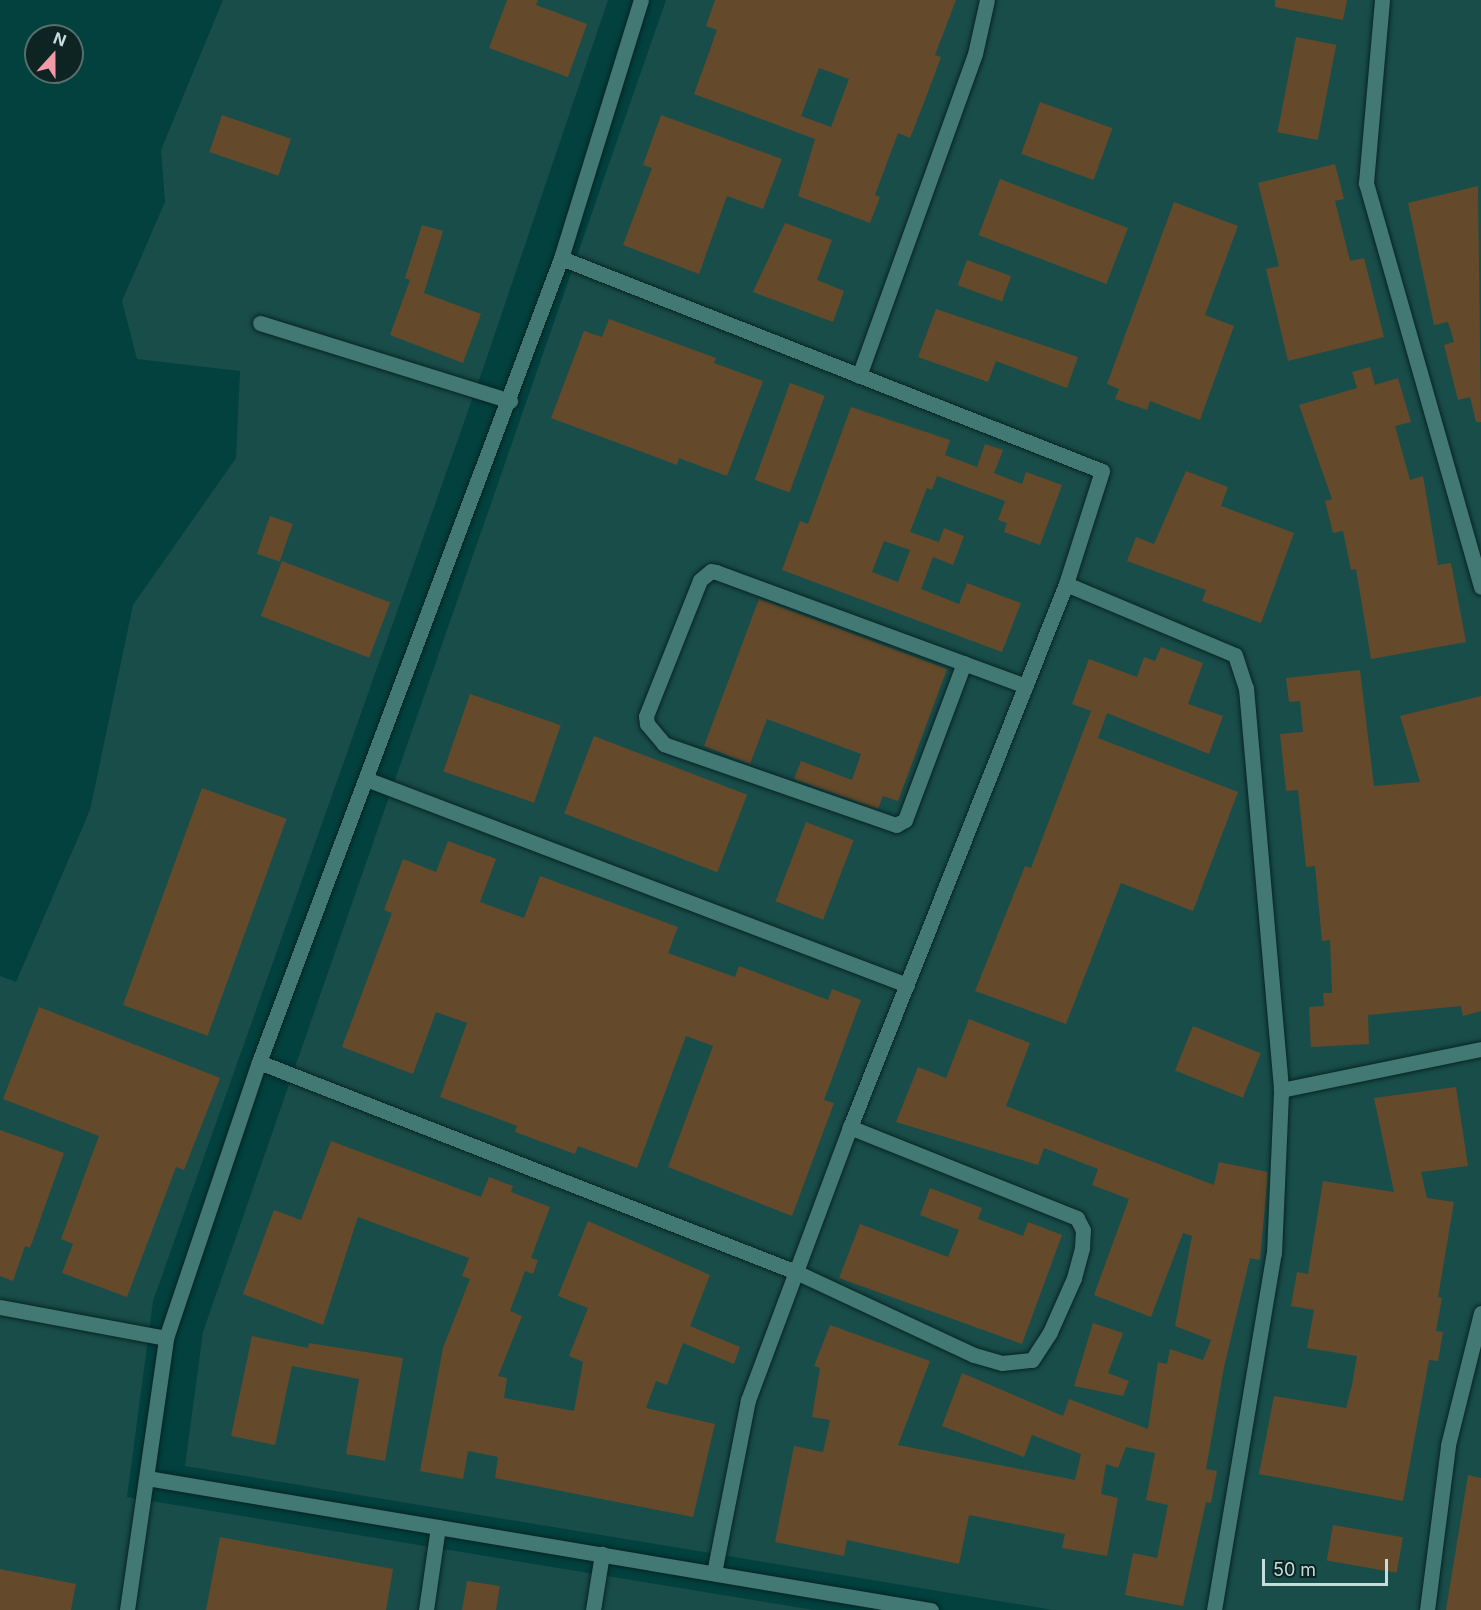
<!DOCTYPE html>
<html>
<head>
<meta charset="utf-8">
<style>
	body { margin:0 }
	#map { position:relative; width:1481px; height:1610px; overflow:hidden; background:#02413e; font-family:Inter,sans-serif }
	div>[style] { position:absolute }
	.built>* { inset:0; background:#194d4a }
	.building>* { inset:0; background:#644a2b; transform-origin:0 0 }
	.roads { filter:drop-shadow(0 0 2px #072423) drop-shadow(0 0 2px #072423) }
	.minor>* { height:15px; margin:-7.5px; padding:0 7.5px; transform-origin:7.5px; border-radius:7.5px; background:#437975 }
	span { translate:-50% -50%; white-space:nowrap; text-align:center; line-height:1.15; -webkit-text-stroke:4.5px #0d2422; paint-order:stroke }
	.north { position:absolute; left:24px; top:24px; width:60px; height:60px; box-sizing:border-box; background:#0d2422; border:2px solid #566e6c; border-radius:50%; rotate:21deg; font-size:16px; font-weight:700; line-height:24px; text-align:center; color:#c3dedc }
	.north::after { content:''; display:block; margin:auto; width:21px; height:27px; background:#f39aa8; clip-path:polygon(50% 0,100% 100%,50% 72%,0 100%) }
	.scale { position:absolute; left:1262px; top:1559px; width:126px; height:27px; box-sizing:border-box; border:3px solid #c3dedc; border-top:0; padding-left:8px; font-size:18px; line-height:21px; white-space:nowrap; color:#c3dedc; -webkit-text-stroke:4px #0d2422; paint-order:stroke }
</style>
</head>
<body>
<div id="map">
	<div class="built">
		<div style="clip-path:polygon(223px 0,608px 0,485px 363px,153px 1301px,127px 1497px,814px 1610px,0 1610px,0 976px,16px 982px,90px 810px,133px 605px,236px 458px,240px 371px,137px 359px,122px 301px,165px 202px,161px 150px)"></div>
		<div style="clip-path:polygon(666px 0,1481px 0,1481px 1610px,1053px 1610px,185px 1466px,203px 1332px)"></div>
	</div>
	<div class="building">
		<div style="clip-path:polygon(507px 0,538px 0,536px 5px,587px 24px,568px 77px,489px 48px)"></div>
		<div style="clip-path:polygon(evenodd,715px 0,956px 0,935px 55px,941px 57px,928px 92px,910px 138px,898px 133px,875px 195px,880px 197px,870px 223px,798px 196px,815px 139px,694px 94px,717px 30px,706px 26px,715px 0,819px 68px,849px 79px,831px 127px,801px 116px,819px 68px)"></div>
		<div style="clip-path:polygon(1275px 0,1347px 0,1343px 20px,1275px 7px)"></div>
		<div style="left:1296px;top:37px;width:41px;height:97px;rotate:11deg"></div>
		<div style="left:1040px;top:102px;width:77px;height:55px;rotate:20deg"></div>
		<div style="left:222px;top:115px;width:73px;height:39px;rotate:19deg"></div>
		<div style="clip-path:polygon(661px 115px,782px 159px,763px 209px,727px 196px,699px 274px,623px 245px,652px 168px,643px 165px)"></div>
		<div style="clip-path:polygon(1335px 164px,1344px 199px,1335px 201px,1350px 261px,1364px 258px,1384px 337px,1288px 361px,1266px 269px,1279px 266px,1258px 183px)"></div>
		<div style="left:1000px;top:179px;width:137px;height:60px;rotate:21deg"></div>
		<div style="clip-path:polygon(1478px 186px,1481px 422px,1476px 422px,1470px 397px,1458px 400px,1444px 345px,1454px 342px,1448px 322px,1434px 325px,1408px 203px)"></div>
		<div style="clip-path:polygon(1174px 202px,1238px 226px,1205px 315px,1234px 326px,1200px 420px,1150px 401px,1147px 410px,1115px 399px,1119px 389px,1107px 384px)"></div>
		<div style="clip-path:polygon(785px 223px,832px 240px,817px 280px,844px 291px,833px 322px,753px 292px)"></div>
		<div style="clip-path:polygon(422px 225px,443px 231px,424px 293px,481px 314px,463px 363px,390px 335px,410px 280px,405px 278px)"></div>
		<div style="left:967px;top:260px;width:47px;height:27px;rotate:20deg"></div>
		<div style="clip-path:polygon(936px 309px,1078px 357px,1067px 388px,996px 361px,988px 382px,918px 357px)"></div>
		<div style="clip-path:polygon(609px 319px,716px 358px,714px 363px,763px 381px,727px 476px,679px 458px,677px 465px,551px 418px,584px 331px,602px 337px)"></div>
		<div style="clip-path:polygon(1370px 367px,1375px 385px,1398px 378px,1411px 422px,1395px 426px,1410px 480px,1423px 476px,1438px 565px,1451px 563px,1466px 642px,1371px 659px,1356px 569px,1351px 570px,1343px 531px,1333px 533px,1325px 501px,1332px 499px,1299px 405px,1357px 388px,1352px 372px)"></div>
		<div style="left:790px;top:383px;width:37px;height:103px;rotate:20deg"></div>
		<div style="clip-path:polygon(evenodd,851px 407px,950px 440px,945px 455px,977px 467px,985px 444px,1003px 450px,994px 473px,1022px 484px,1026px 472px,1062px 485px,1040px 545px,1004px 532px,1007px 523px,998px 520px,1005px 501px,937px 476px,932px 490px,927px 488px,910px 532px,939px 542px,944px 528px,964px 536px,953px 565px,933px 557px,921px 589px,959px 604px,967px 583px,1021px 603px,1002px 652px,782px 570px,800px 521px,808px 524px,851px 407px,884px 541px,910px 550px,898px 582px,872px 572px,884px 541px)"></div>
		<div style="clip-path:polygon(1186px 471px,1228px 487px,1221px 506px,1294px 533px,1261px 623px,1202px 601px,1206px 590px,1127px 561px,1136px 537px,1154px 544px)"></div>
		<div style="left:270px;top:516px;width:24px;height:40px;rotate:19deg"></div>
		<div style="left:282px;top:561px;width:116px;height:59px;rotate:21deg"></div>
		<div style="clip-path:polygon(759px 599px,947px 669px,898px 801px,883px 796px,878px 809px,794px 779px,801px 761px,852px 780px,861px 754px,767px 719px,750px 764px,704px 746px)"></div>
		<div style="clip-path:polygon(1161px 647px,1203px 663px,1188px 704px,1223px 716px,1209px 754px,1107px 713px,1098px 738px,1238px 792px,1193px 911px,1121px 883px,1066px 1024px,975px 991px,1025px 866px,1031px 868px,1091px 711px,1072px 704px,1089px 659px,1137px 677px,1144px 657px,1155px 661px)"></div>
		<div style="clip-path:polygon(1360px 670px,1374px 786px,1420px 782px,1400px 716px,1481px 696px,1481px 1011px,1463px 1016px,1461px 1006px,1368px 1015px,1369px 1044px,1311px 1047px,1309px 1007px,1324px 1006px,1323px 993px,1332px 993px,1330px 940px,1322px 941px,1315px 866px,1306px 867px,1298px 790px,1286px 791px,1280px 734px,1303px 732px,1300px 701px,1289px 702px,1286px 678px)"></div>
		<div style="left:470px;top:694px;width:96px;height:82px;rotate:19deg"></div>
		<div style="left:594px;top:736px;width:164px;height:83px;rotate:21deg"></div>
		<div style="left:202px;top:788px;width:90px;height:231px;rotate:20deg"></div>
		<div style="left:806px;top:822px;width:51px;height:85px;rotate:21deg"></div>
		<div style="clip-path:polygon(448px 841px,496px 859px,480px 902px,524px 918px,540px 876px,678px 927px,668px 953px,735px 977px,739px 966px,828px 1000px,832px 989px,861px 1000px,824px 1100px,834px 1103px,792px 1216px,668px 1167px,713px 1046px,686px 1036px,637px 1168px,578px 1146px,575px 1154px,515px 1132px,517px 1126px,440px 1097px,467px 1023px,436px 1012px,413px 1074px,342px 1047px,392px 913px,384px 910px,403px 859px,436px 872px)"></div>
		<div style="clip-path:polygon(39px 1007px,220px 1078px,184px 1170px,176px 1167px,127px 1297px,62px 1273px,73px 1244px,61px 1239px,99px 1136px,3px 1099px)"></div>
		<div style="clip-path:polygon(969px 1019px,1030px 1043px,1006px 1106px,1214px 1185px,1219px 1162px,1268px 1172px,1260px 1260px,1250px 1258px,1224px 1367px,1206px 1469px,1217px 1471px,1211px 1503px,1206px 1502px,1183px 1606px,1125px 1595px,1133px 1553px,1157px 1558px,1168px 1505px,1146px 1500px,1155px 1453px,1126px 1447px,1118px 1468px,1106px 1464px,1101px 1494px,1118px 1498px,1107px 1556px,1062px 1548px,1065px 1534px,969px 1515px,959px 1564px,847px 1540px,844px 1556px,775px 1542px,794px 1446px,823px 1452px,830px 1420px,812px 1417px,820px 1368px,814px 1366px,830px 1325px,930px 1361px,898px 1445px,1075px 1480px,1081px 1454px,1032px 1435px,1024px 1457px,942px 1426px,962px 1373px,1063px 1416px,1069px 1399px,1148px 1429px,1158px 1362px,1167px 1364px,1170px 1349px,1203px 1360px,1211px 1340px,1175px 1326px,1192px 1236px,1183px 1233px,1151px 1317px,1094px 1295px,1129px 1199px,1092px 1185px,1098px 1169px,1044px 1148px,1038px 1165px,896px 1122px,918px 1067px,946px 1078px)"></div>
		<div style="left:1193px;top:1026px;width:73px;height:48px;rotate:22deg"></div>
		<div style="clip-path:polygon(1456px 1087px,1468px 1166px,1421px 1172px,1427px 1198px,1454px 1202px,1438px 1297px,1442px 1298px,1436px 1331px,1443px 1332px,1438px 1361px,1429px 1360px,1403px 1501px,1259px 1474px,1274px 1396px,1346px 1408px,1352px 1385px,1357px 1356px,1307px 1348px,1314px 1310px,1291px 1306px,1297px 1272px,1308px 1274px,1323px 1181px,1394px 1192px,1374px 1098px)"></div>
		<div style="clip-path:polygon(0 1130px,64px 1153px,30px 1248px,25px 1246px,13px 1281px,0 1276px)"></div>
		<div style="clip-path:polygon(331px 1141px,481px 1197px,489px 1177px,513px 1186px,511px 1192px,550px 1207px,531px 1258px,538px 1260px,533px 1274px,525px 1271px,510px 1311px,522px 1316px,498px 1376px,507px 1378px,504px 1398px,574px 1411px,583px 1362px,569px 1356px,588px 1308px,558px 1296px,588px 1221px,710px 1275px,690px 1326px,740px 1347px,734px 1364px,683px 1343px,667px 1385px,656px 1381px,646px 1408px,715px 1424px,693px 1517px,495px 1478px,498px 1457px,468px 1451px,463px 1479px,420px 1471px,443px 1348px,470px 1279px,462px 1276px,469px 1258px,358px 1217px,323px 1325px,243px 1294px,274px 1210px,301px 1220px)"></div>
		<div style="clip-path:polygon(930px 1188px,982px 1208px,978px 1219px,1023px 1236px,1028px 1222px,1062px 1235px,1022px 1344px,839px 1278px,860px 1224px,948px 1257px,959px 1230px,920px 1215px)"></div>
		<div style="clip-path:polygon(1093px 1323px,1123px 1333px,1108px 1373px,1129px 1381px,1123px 1396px,1074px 1386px)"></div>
		<div style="clip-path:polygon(252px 1336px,308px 1348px,309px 1343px,403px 1358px,385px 1461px,346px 1454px,359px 1379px,292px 1366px,275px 1445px,231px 1436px)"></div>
		<div style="clip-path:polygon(1468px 1475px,1481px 1478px,1481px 1610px,1446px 1610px)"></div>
		<div style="left:1333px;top:1525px;width:71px;height:36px;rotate:10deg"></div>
		<div style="clip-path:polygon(220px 1537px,393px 1569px,386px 1610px,206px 1610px)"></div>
		<div style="clip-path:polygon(0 1569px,76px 1584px,71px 1610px,0 1610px)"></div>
		<div style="clip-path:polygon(467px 1581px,500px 1586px,496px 1610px,462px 1610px)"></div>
	</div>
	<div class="roads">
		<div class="minor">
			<div style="left:1382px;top:0;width:184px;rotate:95deg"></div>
			<div style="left:1366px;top:183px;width:420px;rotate:74.1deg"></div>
			<div style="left:561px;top:258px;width:581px;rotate:21.49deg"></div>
			<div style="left:1102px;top:471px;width:119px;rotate:107.7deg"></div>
			<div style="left:1066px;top:584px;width:183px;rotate:22.8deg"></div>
			<div style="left:1235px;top:655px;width:35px;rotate:72deg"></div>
			<div style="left:1246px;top:688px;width:404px;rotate:85deg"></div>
			<div style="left:1281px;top:1090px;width:204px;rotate:-11.6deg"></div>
			<div style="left:260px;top:323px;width:262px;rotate:17.3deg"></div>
			<div style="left:859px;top:376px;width:342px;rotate:-70.2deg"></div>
			<div style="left:975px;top:54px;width:55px;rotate:-77.5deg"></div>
			<div style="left:964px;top:663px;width:168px;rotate:110.6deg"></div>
			<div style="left:905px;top:820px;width:10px;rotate:151deg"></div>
			<div style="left:896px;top:825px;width:246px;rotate:-160.8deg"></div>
			<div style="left:664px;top:744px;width:26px;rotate:-130deg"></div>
			<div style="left:647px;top:724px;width:8px;rotate:-97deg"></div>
			<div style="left:646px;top:716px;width:146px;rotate:-68.3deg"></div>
			<div style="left:700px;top:580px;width:14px;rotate:-39deg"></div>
			<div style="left:711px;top:571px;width:5px;rotate:11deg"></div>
			<div style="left:716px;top:572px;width:330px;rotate:20.2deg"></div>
			<div style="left:366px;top:779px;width:579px;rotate:20.85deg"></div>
			<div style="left:259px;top:1062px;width:577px;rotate:21.36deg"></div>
			<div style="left:796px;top:1272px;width:196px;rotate:25deg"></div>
			<div style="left:974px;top:1355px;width:29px;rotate:16deg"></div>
			<div style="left:1002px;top:1363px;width:30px;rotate:-6deg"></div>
			<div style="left:1032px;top:1360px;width:33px;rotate:-57deg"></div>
			<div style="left:1050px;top:1332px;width:59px;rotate:-66deg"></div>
			<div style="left:1074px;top:1278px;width:31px;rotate:-75deg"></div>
			<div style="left:1082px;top:1248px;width:18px;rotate:-87deg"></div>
			<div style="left:1083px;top:1230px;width:13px;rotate:-117deg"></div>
			<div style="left:1077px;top:1218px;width:245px;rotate:-158.2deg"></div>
			<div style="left:0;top:1307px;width:169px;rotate:10.6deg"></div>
			<div style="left:147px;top:1478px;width:795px;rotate:9.56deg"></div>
			<div style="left:714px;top:1573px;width:176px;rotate:-78.9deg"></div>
			<div style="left:748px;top:1400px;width:291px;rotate:-69.5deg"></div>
			<div style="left:850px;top:1127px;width:584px;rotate:-68.31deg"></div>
			<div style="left:127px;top:1610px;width:275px;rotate:-81.8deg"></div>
			<div style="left:166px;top:1338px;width:291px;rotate:-71.4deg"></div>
			<div style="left:259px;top:1062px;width:859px;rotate:-69.41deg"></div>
			<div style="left:561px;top:258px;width:270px;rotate:-72.8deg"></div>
			<div style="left:426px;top:1610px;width:84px;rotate:-81.8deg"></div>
			<div style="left:593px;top:1610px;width:57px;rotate:-80.9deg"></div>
			<div style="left:1214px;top:1610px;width:362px;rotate:-80.5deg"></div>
			<div style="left:1274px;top:1253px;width:163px;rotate:-87.5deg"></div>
			<div style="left:1427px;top:1610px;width:166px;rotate:-82.7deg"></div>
			<div style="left:1448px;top:1445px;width:136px;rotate:-76deg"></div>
		</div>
	</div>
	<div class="north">N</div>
	<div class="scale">50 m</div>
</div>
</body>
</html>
